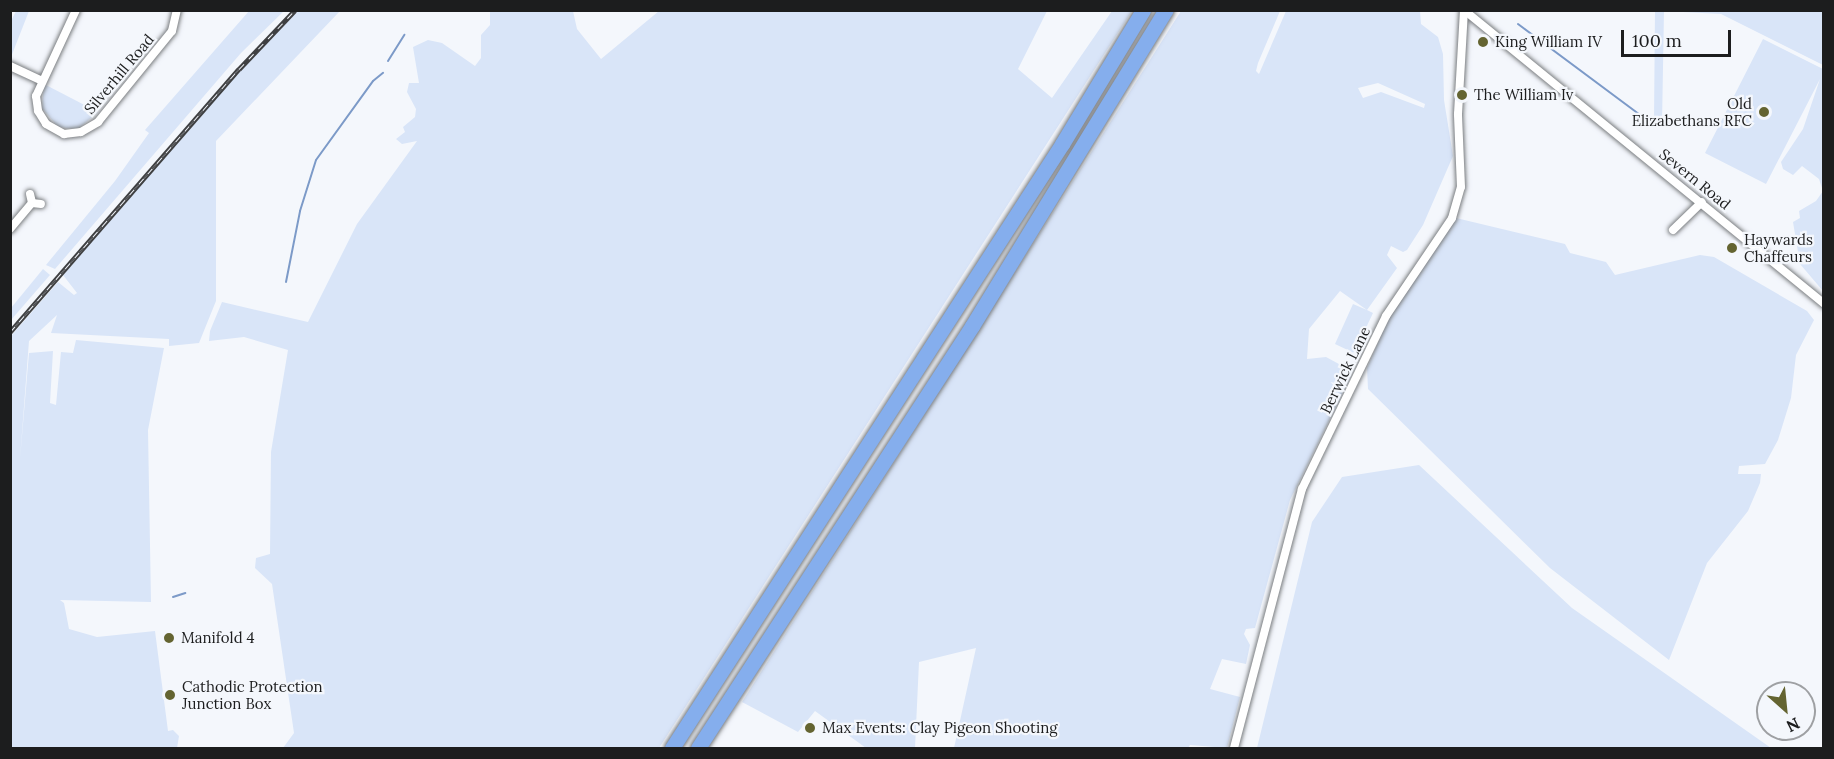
<!DOCTYPE html>
<html>
<head>
<meta charset="utf-8">
<style>
	body { margin:0 }
	#map { position:relative; width:1834px; height:759px; overflow:hidden; background:#f4f7fc; font-family:Lora,serif }
	div>[style] { position:absolute }
	.green>* { inset:0; background:#d9e5f8 }
	.stream>* { height:2px; margin:-1px; padding:0 1px; transform-origin:1px; border-radius:1px; background:#7c9ac8 }
	.roads { filter:drop-shadow(0 0 2px #7b7e81) drop-shadow(0 0 2px #7b7e81) }
	.street>* { height:8px; margin:-4px; padding:0 4px; transform-origin:4px; border-radius:4px; background:#fff }
	.highway>* { height:15px; margin:-7.5px; padding:0 7.5px; transform-origin:7.5px; border-radius:7.5px; background:#85aeed }
	.rail>* { height:4.5px; margin-top:-2.25px; transform-origin:0; background:repeating-linear-gradient(90deg,#f4f7fc 0 7px,#3f4042 0 14px); box-sizing:border-box; border-block:2px solid #3f4042 }
	.dots>* { width:16px; height:16px; translate:-50% -50%; box-sizing:border-box; border:3px solid #f4f7fc; border-radius:50% }
	span { translate:-50% -50%; white-space:nowrap; text-align:center; line-height:1.15; -webkit-text-stroke:4.5px #f4f7fc; paint-order:stroke }
	.poi-label { font-size:15px; color:#1c1d1e }
	.left { translate:0 -50%; text-align:left }
	.right { translate:-100% -50%; text-align:right }
	.street-label { font-size:15px; color:#1c1d1e }
	.frame { position:absolute; inset:0; border:12px solid #1c1d1e; pointer-events:none }
	.north { position:absolute; left:1756px; top:681px; width:60px; height:60px; box-sizing:border-box; background:#f4f7fc; border:2px solid #9ea0a3; border-radius:50%; rotate:153deg; font-size:16px; font-weight:700; line-height:24px; text-align:center; color:#1c1d1e }
	.north::after { content:''; display:block; margin:auto; width:21px; height:27px; background:#646431; clip-path:polygon(50% 0,100% 100%,50% 72%,0 100%) }
	.scale { position:absolute; left:1621px; top:30px; width:110px; height:27px; box-sizing:border-box; border:3px solid #1c1d1e; border-top:0; padding-left:8px; font-size:18px; line-height:21px; white-space:nowrap; color:#1c1d1e; -webkit-text-stroke:4px #f4f7fc; paint-order:stroke }
</style>
</head>
<body>
<div id="map">
	<div class="green">
		<div style="clip-path:polygon(16px 11px,29px 11px,11px 57px,11px 21px)"></div>
		<div style="clip-path:polygon(249px 11px,284px 11px,241px 53px,55px 269px,46px 265px,115px 181px,149px 133px,145px 130px)"></div>
		<div style="clip-path:polygon(297px 11px,340px 11px,216px 141px,216px 301px,199px 343px,169px 346px,169px 339px,51px 333px,57px 315px,29px 341px,20px 459px,29px 353px,53px 351px,50px 403px,56px 405px,61px 352px,73px 353px,76px 340px,164px 348px,148px 430px,151px 602px,60px 600px,64px 603px,69px 629px,97px 637px,155px 631px,168px 731px,173px 730px,179px 736px,177px 748px,11px 748px,11px 336px,58px 282px,74px 295px,77px 293px,63px 275px,236px 73px)"></div>
		<div style="clip-path:polygon(490px 11px,573px 11px,577px 29px,601px 59px,659px 11px,1047px 11px,1018px 69px,1052px 98px,1112px 11px,1132px 11px,659px 748px,283px 748px,294px 733px,272px 584px,255px 568px,256px 558px,270px 554px,271px 452px,288px 350px,244px 337px,209px 341px,210px 331px,222px 302px,308px 322px,357px 224px,417px 141px,402px 144px,396px 139px,405px 132px,403px 127px,415px 117px,416px 109px,407px 92px,409px 83px,419px 83px,413px 47px,428px 40px,442px 43px,475px 66px,481px 58px,481px 35px,490px 25px)"></div>
		<div style="clip-path:polygon(evenodd,1181px 11px,1280px 11px,1258px 63px,1256px 71px,1259px 74px,1286px 11px,1420px 11px,1421px 24px,1438px 37px,1443px 54px,1444px 100px,1453px 156px,1423px 225px,1407px 250px,1403px 252px,1391px 246px,1387px 255px,1397px 268px,1367px 310px,1373px 313px,1354px 353px,1335px 344px,1353px 304px,1367px 310px,1340px 291px,1309px 329px,1307px 359px,1326px 357px,1350px 370px,1351px 376px,1290px 500px,1255px 628px,1246px 629px,1244px 634px,1250px 645px,1246px 664px,1222px 659px,1210px 689px,1240px 697px,1227px 748px,1190px 745px,1188px 748px,954px 748px,976px 648px,919px 662px,915px 748px,866px 748px,815px 711px,798px 732px,742px 702px,1181px 11px,1378px 83px,1425px 104px,1424px 108px,1381px 92px,1363px 98px,1358px 88px,1378px 83px)"></div>
		<div style="clip-path:polygon(1655px 11px,1823px 11px,1823px 65px,1721px 14px,1664px 11px,1662px 124px,1654px 119px)"></div>
		<div style="clip-path:polygon(1763px 39px,1823px 69px,1823px 291px,1800px 264px,1793px 222px,1800px 218px,1799px 211px,1816px 201px,1823px 191px,1819px 179px,1802px 166px,1793px 175px,1783px 169px,1781px 162px,1803px 129px,1820px 79px,1766px 184px,1705px 153px)"></div>
		<div style="clip-path:polygon(44px 84px,98px 112px,78px 129px,58px 127px,42px 108px)"></div>
		<div style="clip-path:polygon(1456px 218px,1565px 244px,1570px 253px,1606px 262px,1615px 275px,1700px 255px,1714px 257px,1807px 311px,1814px 320px,1796px 355px,1791px 398px,1778px 440px,1765px 464px,1739px 466px,1738px 474px,1761px 474px,1760px 483px,1748px 511px,1707px 563px,1669px 660px,1550px 568px,1368px 389px,1367px 368px,1390px 315px)"></div>
		<div style="clip-path:polygon(43px 269px,50px 275px,11px 320px,11px 308px)"></div>
		<div style="clip-path:polygon(1419px 465px,1572px 608px,1771px 748px,1257px 748px,1312px 522px,1342px 477px)"></div>
	</div>
	<div class="stream">
		<div style="left:1518px;top:24px;width:162px;rotate:36.7deg"></div>
		<div style="left:388px;top:61px;width:31px;rotate:-58deg"></div>
		<div style="left:286px;top:282px;width:72px;rotate:-78.8deg"></div>
		<div style="left:300px;top:211px;width:53px;rotate:-72.6deg"></div>
		<div style="left:316px;top:160px;width:97px;rotate:-54.2deg"></div>
		<div style="left:373px;top:81px;width:13px;rotate:-39deg"></div>
		<div style="left:173px;top:597px;width:13px;rotate:-18deg"></div>
	</div>
	<div class="roads">
		<div class="street">
			<div style="left:76px;top:10px;width:95px;rotate:114.9deg"></div>
			<div style="left:36px;top:96px;width:15px;rotate:82deg"></div>
			<div style="left:38px;top:111px;width:15px;rotate:58deg"></div>
			<div style="left:46px;top:124px;width:21px;rotate:29deg"></div>
			<div style="left:64px;top:134px;width:17px;rotate:-7deg"></div>
			<div style="left:81px;top:132px;width:20px;rotate:-30deg"></div>
			<div style="left:98px;top:122px;width:117px;rotate:-50.9deg"></div>
			<div style="left:172px;top:31px;width:22px;rotate:-77deg"></div>
			<div style="left:1464px;top:10px;width:465px;rotate:39.2deg"></div>
			<div style="left:10px;top:66px;width:33px;rotate:25deg"></div>
			<div style="left:30px;top:194px;width:9px;rotate:77deg"></div>
			<div style="left:32px;top:203px;width:9px;rotate:6deg"></div>
			<div style="left:10px;top:229px;width:34px;rotate:-50deg"></div>
			<div style="left:1673px;top:230px;width:40px;rotate:-44deg"></div>
			<div style="left:1234px;top:748px;width:268px;rotate:-75.3deg"></div>
			<div style="left:1302px;top:489px;width:192px;rotate:-64.1deg"></div>
			<div style="left:1386px;top:316px;width:118px;rotate:-56deg"></div>
			<div style="left:1452px;top:218px;width:32px;rotate:-74deg"></div>
			<div style="left:1461px;top:187px;width:73px;rotate:-92.4deg"></div>
			<div style="left:1458px;top:114px;width:104px;rotate:-86.7deg"></div>
		</div>
		<div class="highway">
			<div style="left:672px;top:748px;width:719px;rotate:-57.15deg"></div>
			<div style="left:1062px;top:144px;width:157px;rotate:-58.8deg"></div>
			<div style="left:698px;top:748px;width:503px;rotate:-57deg"></div>
			<div style="left:972px;top:326px;width:371px;rotate:-58.5deg"></div>
		</div>
	</div>
	<div class="rail">
		<div style="left:10px;top:332px;width:349px;rotate:-49deg"></div>
		<div style="left:239px;top:69px;width:81px;rotate:-46.5deg"></div>
	</div>
	<div class="dots">
		<div style="left:1483px;top:42px;background:#646431"></div>
		<div style="left:1462px;top:95px;background:#646431"></div>
		<div style="left:1764px;top:112px;background:#646431"></div>
		<div style="left:1732px;top:248px;background:#646431"></div>
		<div style="left:169px;top:638px;background:#646431"></div>
		<div style="left:170px;top:695px;background:#646431"></div>
		<div style="left:810px;top:728px;background:#646431"></div>
	</div>
	<div class="poi-label">
		<span class="left" style="left:1495px;top:42px">King William IV</span>
		<span class="left" style="left:1474px;top:95px">The William Iv</span>
		<span class="right" style="left:1752px;top:112px">Old<br>Elizabethans RFC</span>
		<span class="left" style="left:1744px;top:248px">Haywards<br>Chaffeurs</span>
		<span class="left" style="left:181px;top:638px">Manifold 4</span>
		<span class="left" style="left:182px;top:695px">Cathodic Protection<br>Junction Box</span>
		<span class="left" style="left:822px;top:728px">Max Events: Clay Pigeon Shooting</span>
	</div>
	<div class="street-label">
		<span style="left:119px;top:74px;rotate:-50deg">Silverhill Road</span>
		<span style="left:1695px;top:179px;rotate:39deg">Severn Road</span>
		<span style="left:1345px;top:370px;rotate:-64deg">Berwick Lane</span>
	</div>
	<div class="frame"></div>
	<div class="north">N</div>
	<div class="scale">100 m</div>
</div>
</body>
</html>
